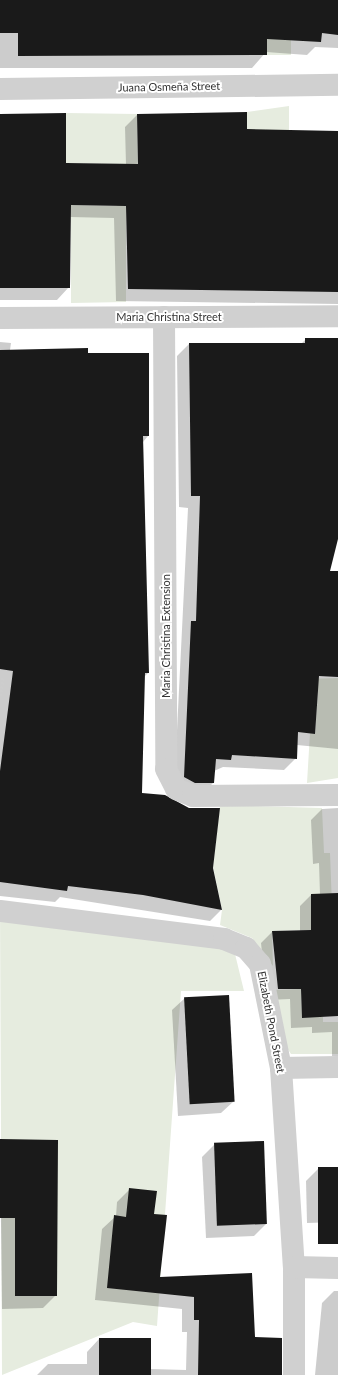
<!DOCTYPE html>
<html>
<head>
<meta charset="utf-8">
<style>
	body { margin:0 }
	#map { position:relative; width:338px; height:1375px; overflow:hidden; background:#fff; font-family:Lato,sans-serif }
	div>[style] { position:absolute }
	.green>* { inset:0; background:#e6ecdf; transform-origin:0 0 }
	.shadow>* { inset:0; background:#0003 }
	.building>* { inset:0; background:#1a1a1a; transform-origin:0 0 }
	.path>* { height:2.5px; margin-top:-1.25px; transform-origin:0; background:repeating-linear-gradient(90deg,#cdcdcd 0 2px,transparent 0 4px) }
	.minor>* { height:22px; margin:-11px; padding:0 11px; transform-origin:11px; border-radius:11px; background:#d0d0d0 }
	span { translate:-50% -50%; white-space:nowrap; text-align:center; line-height:1.15; -webkit-text-stroke:4px #fff; paint-order:stroke }
	.street-label { font-size:11px; color:#333 }
</style>
</head>
<body>
<div id="map">
	<div class="green">
		<div style="left:267px;top:0;width:24px;height:55px"></div>
		<div style="clip-path:polygon(289px 106px,289px 130px,247px 142px,247px 112px)"></div>
		<div style="clip-path:polygon(66px 113px,137px 114px,138px 175px,126px 209px,126px 302px,71px 303px,71px 205px,117px 206px,118px 164px,66px 163px)"></div>
		<div style="clip-path:polygon(338px 678px,338px 778px,307px 783px,310px 733px,315px 734px,318px 693px,304px 679px)"></div>
		<div style="clip-path:polygon(220px 805px,322px 808px,324px 853px,330px 853px,332px 906px,327px 894px,311px 894px,311px 930px,272px 931px,273px 966px,252px 938px,220px 925px,222px 910px,213px 867px)"></div>
		<div style="clip-path:polygon(0 906px,204px 934px,235px 954px,244px 991px,181px 991px,157px 1326px,133px 1322px,2px 1375px)"></div>
		<div style="clip-path:polygon(301px 989px,302px 1017px,323px 1017px,323px 1022px,338px 1022px,338px 1054px,291px 1054px,285px 1045px,273px 990px)"></div>
	</div>
	<div class="shadow">
		<div style="clip-path:polygon(0 0,338px 0,338px 48px,315px 47px,307px 55px,266px 52px,252px 68px,0 68px)"></div>
		<div style="clip-path:polygon(0 115px,65px 164px,126px 165px,125px 127px,137px 115px,246px 130px,338px 132px,338px 304px,116px 301px,114px 218px,70px 217px,69px 287px,57px 300px,0 300px)"></div>
		<div style="clip-path:polygon(306px 339px,338px 339px,338px 535px,329px 572px,338px 572px,338px 775px,338px 749px,297px 745px,296px 758px,284px 770px,223px 767px,214px 771px,213px 783px,201px 795px,174px 791px,188px 508px,179px 507px,177px 356px,189px 344px,301px 344px)"></div>
		<div style="clip-path:polygon(0 342px,11px 343px,10px 350px,87px 354px,148px 436px,143px 442px,148px 673px,144px 677px,141px 794px,212px 868px,221px 910px,210px 921px,60px 897px,55px 902px,0 896px)"></div>
		<div style="clip-path:polygon(338px 808px,338px 1056px,332px 1056px,332px 1032px,312px 1033px,312px 1027px,291px 1028px,290px 999px,267px 1000px,261px 943px,272px 932px,300px 931px,300px 906px,311px 895px,320px 895px,319px 863px,313px 864px,311px 820px,322px 809px)"></div>
		<div style="clip-path:polygon(185px 998px,234px 1101px,221px 1113px,178px 1116px,172px 1010px)"></div>
		<div style="clip-path:polygon(0 1140px,56px 1295px,43px 1308px,2px 1309px)"></div>
		<div style="clip-path:polygon(215px 1144px,266px 1224px,254px 1236px,206px 1238px,202px 1157px)"></div>
		<div style="clip-path:polygon(338px 1168px,338px 1222px,307px 1223px,306px 1181px,318px 1169px)"></div>
		<div style="clip-path:polygon(130px 1189px,153px 1215px,159px 1279px,251px 1274px,254px 1338px,280px 1375px,37px 1375px,48px 1364px,87px 1364px,87px 1352px,99px 1339px,150px 1369px,186px 1370px,187px 1332px,182px 1332px,182px 1309px,95px 1300px,102px 1229px,116px 1216px,117px 1202px)"></div>
		<div style="clip-path:polygon(334px 1291px,338px 1291px,338px 1375px,315px 1375px,322px 1303px)"></div>
	</div>
	<div class="building">
		<div style="clip-path:polygon(0 0,338px 0,338px 35px,322px 33px,321px 42px,267px 39px,267px 55px,18px 56px,18px 33px,0 33px)"></div>
		<div style="clip-path:polygon(247px 112px,247px 129px,338px 131px,338px 292px,128px 289px,126px 206px,71px 205px,70px 288px,0 288px,0 114px,66px 113px,66px 163px,138px 164px,137px 114px)"></div>
		<div style="clip-path:polygon(305px 338px,338px 338px,338px 539px,330px 571px,338px 571px,338px 677px,319px 676px,315px 734px,298px 732px,297px 759px,232px 755px,231px 760px,216px 759px,214px 783px,195px 783px,184px 777px,191px 621px,196px 621px,200px 496px,191px 496px,189px 343px,305px 343px)"></div>
		<div style="clip-path:polygon(88px 348px,88px 353px,149px 353px,149px 436px,143px 436px,149px 673px,145px 673px,142px 793px,165px 795px,189px 808px,220px 808px,213px 868px,222px 910px,143px 895px,68px 886px,67px 891px,0 882px,0 771px,13px 671px,0 669px,0 350px)"></div>
		<div style="clip-path:polygon(338px 893px,338px 1016px,302px 1018px,301px 989px,278px 989px,272px 931px,311px 930px,311px 894px)"></div>
		<div style="left:229px;top:995px;width:107px;height:45px;rotate:87deg"></div>
		<div style="clip-path:polygon(0 1139px,58px 1140px,57px 1296px,15px 1296px,15px 1218px,0 1218px)"></div>
		<div style="left:264px;top:1141px;width:83px;height:50px;rotate:88deg"></div>
		<div style="left:338px;top:1167px;width:77px;height:20px;rotate:90deg"></div>
		<div style="clip-path:polygon(129px 1188px,157px 1191px,154px 1214px,167px 1215px,160px 1277px,252px 1273px,255px 1337px,282px 1338px,282px 1375px,198px 1375px,199px 1320px,194px 1320px,194px 1297px,107px 1288px,114px 1215px,126px 1217px)"></div>
		<div style="left:99px;top:1338px;width:52px;height:37px"></div>
	</div>
	<div class="path">
		<div style="left:0;top:696px;width:19px;rotate:-81deg"></div>
	</div>
	<div class="minor">
		<div style="left:0;top:89px;width:338px;rotate:-0.7deg"></div>
		<div style="left:164px;top:317px;width:452px;rotate:89.7deg"></div>
		<div style="left:166px;top:769px;width:22px;rotate:63deg"></div>
		<div style="left:176px;top:789px;width:18px;rotate:22deg"></div>
		<div style="left:193px;top:796px;width:145px;rotate:-0.4deg"></div>
		<div style="left:0;top:318px;width:338px;rotate:-0.3deg"></div>
		<div style="left:0;top:911px;width:226px;rotate:7.1deg"></div>
		<div style="left:224px;top:939px;width:24px;rotate:22deg"></div>
		<div style="left:246px;top:948px;width:21px;rotate:49deg"></div>
		<div style="left:260px;top:964px;width:106px;rotate:78.6deg"></div>
		<div style="left:281px;top:1068px;width:199px;rotate:86.3deg"></div>
		<div style="left:294px;top:1267px;width:108px;rotate:90deg"></div>
		<div style="left:281px;top:1068px;width:57px;rotate:-1deg"></div>
		<div style="left:294px;top:1267px;width:44px;rotate:1.3deg"></div>
	</div>
	<div class="street-label">
		<span style="left:169px;top:87px;rotate:-1deg">Juana Osmeña Street</span>
		<span style="left:169px;top:317px">Maria Christina Street</span>
		<span style="left:166px;top:636px;rotate:-90deg">Maria Christina Extension</span>
		<span style="left:271px;top:1022px;rotate:79deg">Elizabeth Pond Street</span>
	</div>
</div>
</body>
</html>
